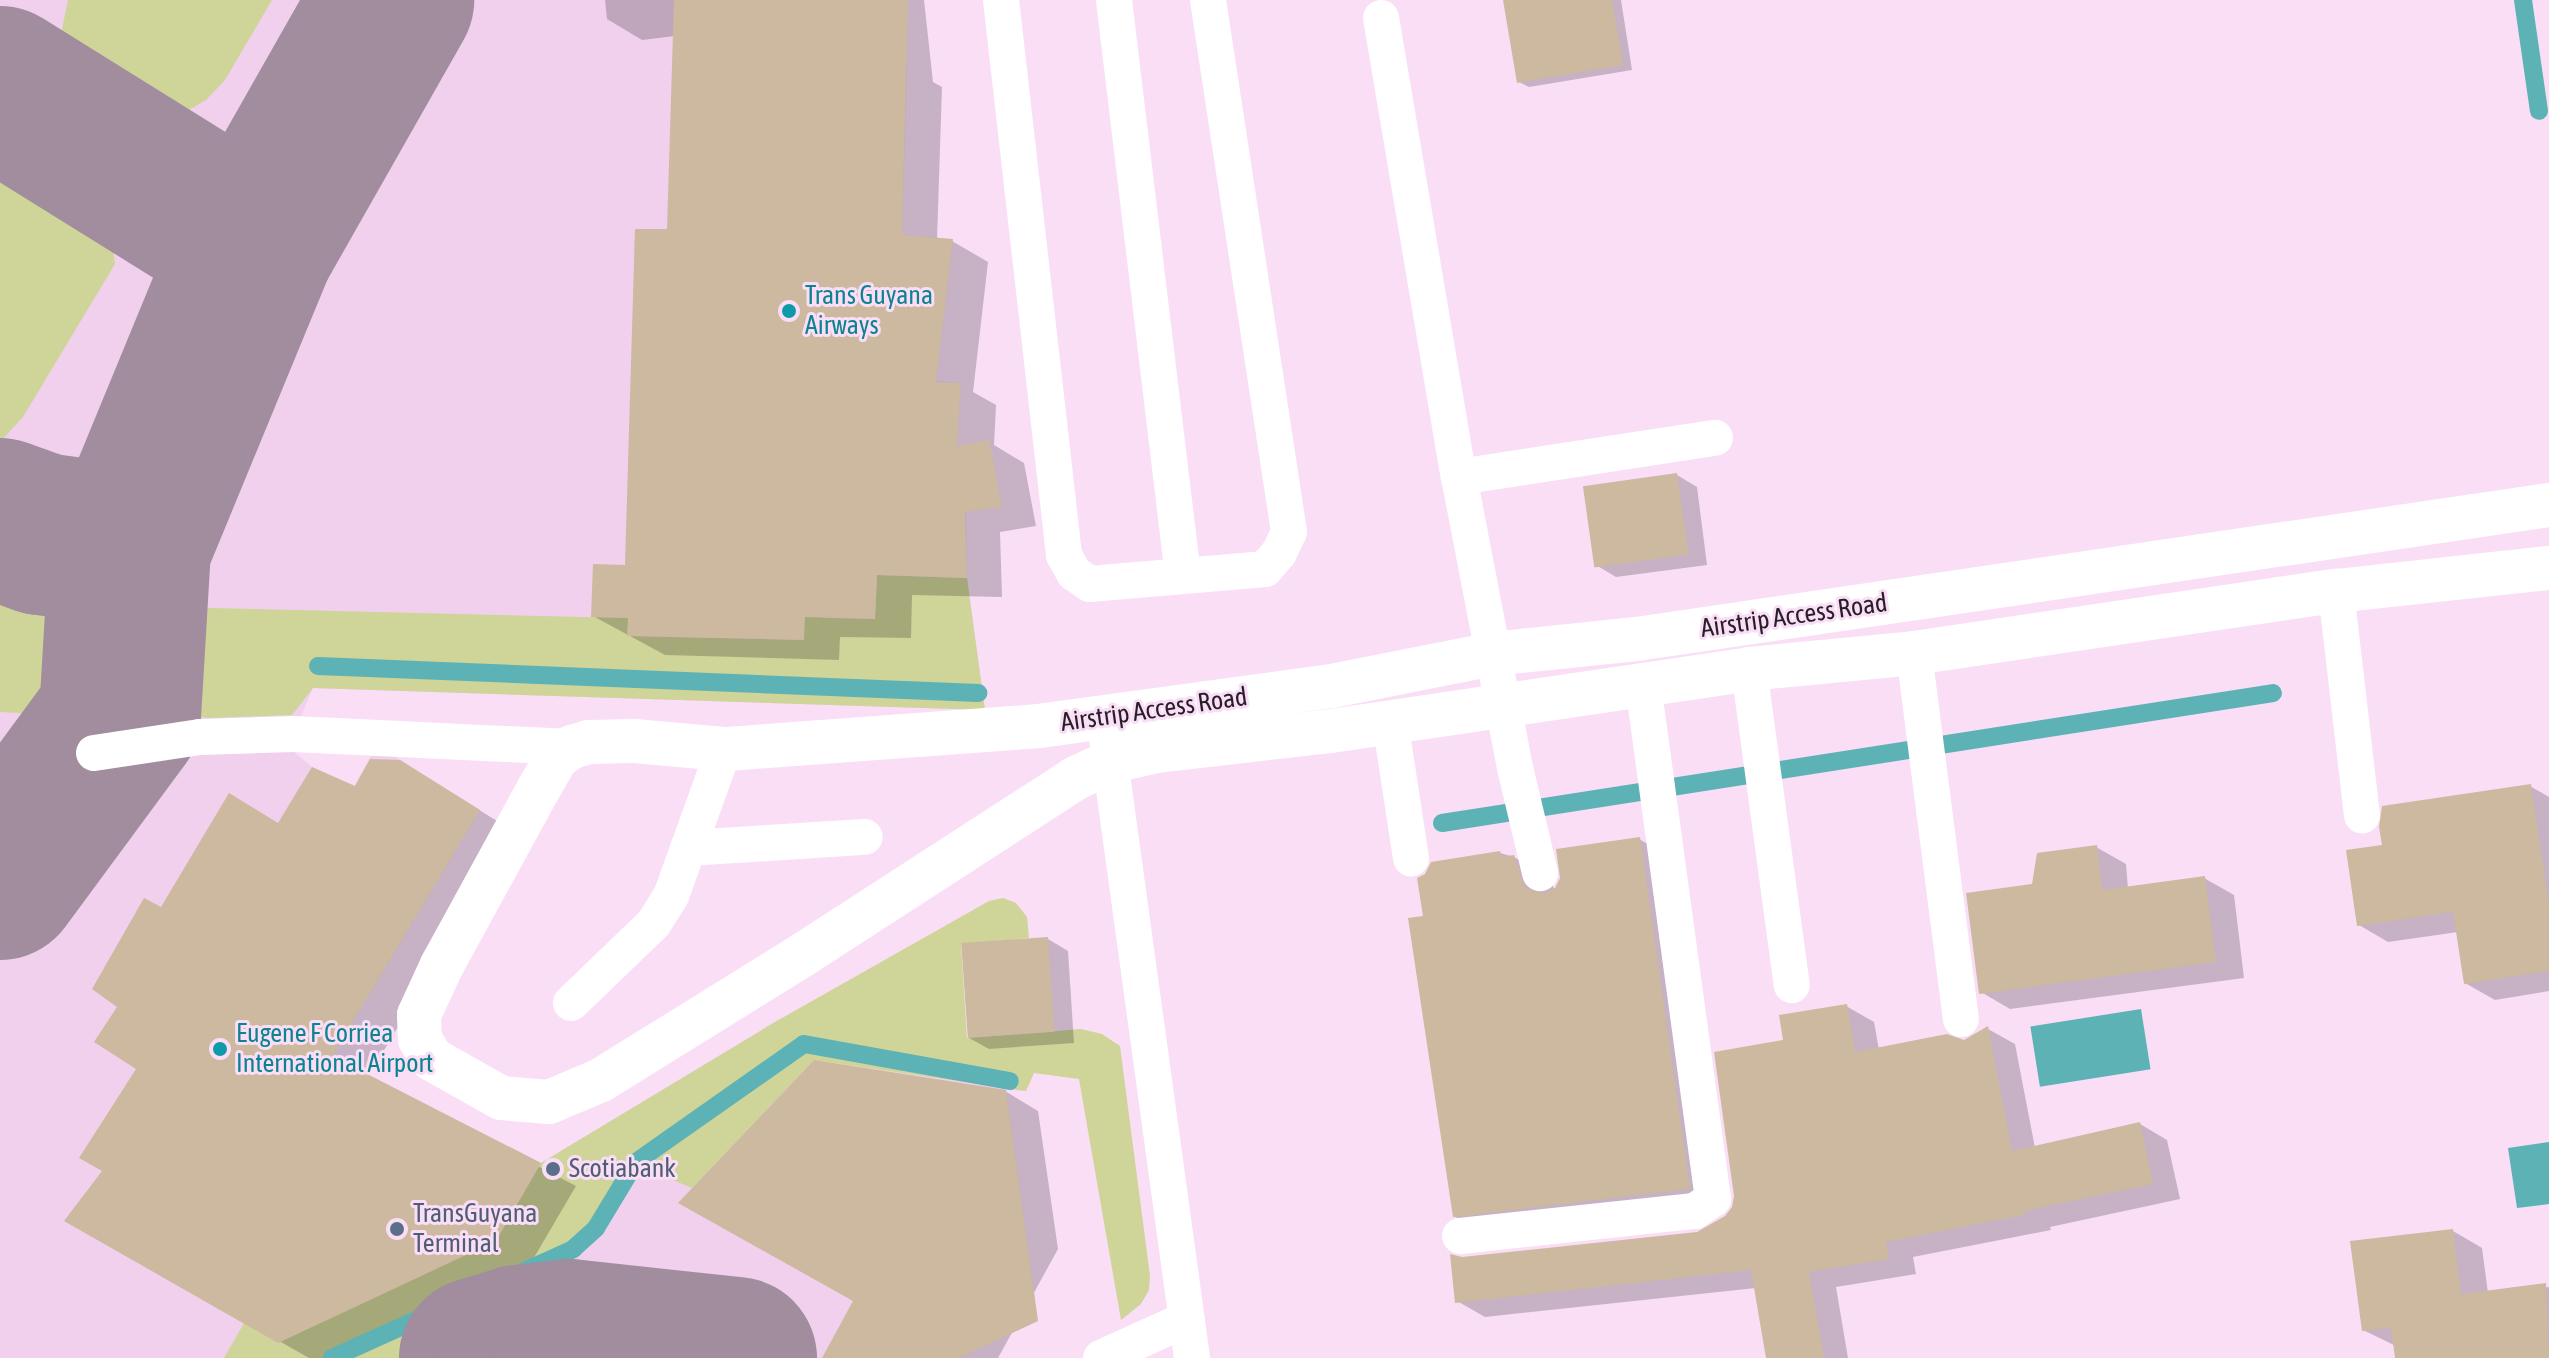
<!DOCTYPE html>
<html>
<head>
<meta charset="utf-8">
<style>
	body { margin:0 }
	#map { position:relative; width:2549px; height:1358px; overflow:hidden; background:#f9def6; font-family:"Asap Condensed",sans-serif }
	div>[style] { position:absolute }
	.built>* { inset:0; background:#f0d0ec }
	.green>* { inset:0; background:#cfd498 }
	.water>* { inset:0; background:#5db2b5; transform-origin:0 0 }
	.shadow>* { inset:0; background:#0003 }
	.stream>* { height:18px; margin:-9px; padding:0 9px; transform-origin:9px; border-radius:9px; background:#5db2b5 }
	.taxiway>* { height:162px; margin:-81px; padding:0 81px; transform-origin:81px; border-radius:81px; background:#a18d9e }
	.building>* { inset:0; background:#ccb99f; transform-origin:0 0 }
	.service>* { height:36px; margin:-18px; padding:0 18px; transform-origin:18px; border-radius:18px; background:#fff }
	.tertiary>* { height:44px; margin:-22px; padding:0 22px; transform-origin:22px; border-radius:22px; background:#fff }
	.dots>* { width:22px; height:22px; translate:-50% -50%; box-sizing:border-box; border:4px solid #f9def6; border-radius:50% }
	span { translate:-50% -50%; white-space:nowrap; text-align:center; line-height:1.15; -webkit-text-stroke:6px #f9def6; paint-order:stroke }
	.culture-label { font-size:26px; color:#0d838f }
	.left { translate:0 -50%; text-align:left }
	.street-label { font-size:26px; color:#281e27 }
	.service-label { font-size:26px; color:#4e5e75 }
</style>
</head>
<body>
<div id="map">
	<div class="built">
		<div style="clip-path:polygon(0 0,890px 0,804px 61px,907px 65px,902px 235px,953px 239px,936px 381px,961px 383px,957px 446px,966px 512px,967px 578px,985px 710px,313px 688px,288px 747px,312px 767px,354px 786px,377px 745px,480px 810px,332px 1056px,541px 1163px,775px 1022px,1026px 1091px,1006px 1090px,1038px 1321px,959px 1358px,0 1358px)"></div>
	</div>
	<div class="green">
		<div style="clip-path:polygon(68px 0,272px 0,225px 80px,206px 100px,182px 114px,155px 121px,127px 118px,102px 108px,81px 90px,67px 65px,60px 39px)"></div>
		<div style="clip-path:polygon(15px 157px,40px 160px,64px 168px,91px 189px,110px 221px,115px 264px,23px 417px,0 442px,0 160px)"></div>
		<div style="clip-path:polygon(877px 575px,967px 578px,985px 710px,313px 688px,292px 715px,208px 718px,187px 715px,167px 698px,158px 680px,155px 664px,160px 643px,175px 621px,209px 608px,628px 618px,628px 636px,803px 640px,806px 582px,823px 582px,823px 618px,875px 619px)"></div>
		<div style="clip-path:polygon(0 591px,70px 615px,86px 631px,92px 653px,91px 675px,78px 695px,59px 706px,36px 714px,0 712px)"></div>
		<div style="clip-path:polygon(1003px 898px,1016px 903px,1027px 917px,1029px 938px,961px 944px,967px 1038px,1081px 1029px,1102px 1034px,1120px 1046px,1150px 1276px,1149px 1290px,1141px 1304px,1121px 1320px,1079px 1079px,1034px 1073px,1026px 1091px,814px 1060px,692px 1188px,637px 1165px,599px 1228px,569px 1264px,606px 1291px,589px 1314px,546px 1313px,504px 1321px,409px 1358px,224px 1358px,244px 1323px,495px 1241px,541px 1163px,775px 1022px,989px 901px)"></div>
	</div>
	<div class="water">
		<div style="left:2141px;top:1009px;width:61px;height:112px;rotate:81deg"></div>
		<div style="clip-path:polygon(2549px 1142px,2549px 1204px,2517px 1208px,2508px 1148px)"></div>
	</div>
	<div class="shadow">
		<div style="clip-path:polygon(605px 0,924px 0,933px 82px,942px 87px,937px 240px,952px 241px,988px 262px,973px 392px,996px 405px,994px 445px,1024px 463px,1036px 526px,1000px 532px,1002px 597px,912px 595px,911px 638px,840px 637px,839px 660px,665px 655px,593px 616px,627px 567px,669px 231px,675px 36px,642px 40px,607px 19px)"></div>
		<div style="clip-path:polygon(1537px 0,1621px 0,1632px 70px,1529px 87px,1519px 82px)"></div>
		<div style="clip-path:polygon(1677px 475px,1697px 487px,1707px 565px,1616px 577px,1596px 565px)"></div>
		<div style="clip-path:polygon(437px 784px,515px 832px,368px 1077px,576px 1186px,532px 1261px,325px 1358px,309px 1358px,67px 1221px,104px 1170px,138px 1068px,120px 1006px,162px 910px,279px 825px,356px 789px)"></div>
		<div style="clip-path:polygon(2530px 786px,2549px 797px,2549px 991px,2495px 1000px,2465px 983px,2458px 932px,2388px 942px,2359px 925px,2384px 846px)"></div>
		<div style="clip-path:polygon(1639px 839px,1676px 860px,1726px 1209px,1491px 1237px,1454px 1216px,1426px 918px,1500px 853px,1514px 857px,1550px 878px,1555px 892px)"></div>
		<div style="clip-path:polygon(2096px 847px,2126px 864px,2128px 889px,2204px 878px,2234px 895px,2244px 978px,2010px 1009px,1981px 992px)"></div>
		<div style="clip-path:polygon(1048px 939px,1068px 951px,1074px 1043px,989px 1049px,969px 1038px)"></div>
		<div style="clip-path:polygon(1846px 1006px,1874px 1022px,1879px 1050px,1965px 1042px,1988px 1029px,2015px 1044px,2035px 1148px,2140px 1124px,2167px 1140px,2180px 1199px,2050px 1227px,2051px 1230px,1913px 1257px,1916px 1274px,1836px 1287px,1848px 1358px,1768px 1358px,1756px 1288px,1485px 1317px,1457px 1301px,1462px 1259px,1698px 1234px,1727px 1217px,1734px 1208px,1785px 1042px)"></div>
		<div style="clip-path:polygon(1005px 1091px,1038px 1111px,1058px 1249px,998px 1358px,824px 1358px)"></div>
		<div style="clip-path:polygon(2453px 1231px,2482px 1248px,2488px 1293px,2549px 1287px,2549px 1358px,2397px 1358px,2396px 1346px,2363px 1330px)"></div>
	</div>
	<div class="stream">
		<div style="left:2523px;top:0;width:112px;rotate:81.8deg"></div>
		<div style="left:318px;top:666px;width:661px;rotate:2.34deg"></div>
		<div style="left:1442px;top:823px;width:841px;rotate:-8.89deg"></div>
		<div style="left:332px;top:1358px;width:265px;rotate:-24.3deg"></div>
		<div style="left:573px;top:1249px;width:31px;rotate:-42deg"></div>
		<div style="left:596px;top:1228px;width:77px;rotate:-58.8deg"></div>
		<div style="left:636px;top:1162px;width:205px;rotate:-35.1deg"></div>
		<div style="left:804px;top:1044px;width:209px;rotate:10.2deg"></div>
	</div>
	<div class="taxiway">
		<div style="left:0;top:87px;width:299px;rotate:31.9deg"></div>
		<div style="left:0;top:519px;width:45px;rotate:19.7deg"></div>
		<div style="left:42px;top:534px;width:89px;rotate:7.8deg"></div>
		<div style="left:0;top:879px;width:202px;rotate:-53.6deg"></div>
		<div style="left:120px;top:716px;width:170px;rotate:-86.6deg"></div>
		<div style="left:130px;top:546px;width:326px;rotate:-67.6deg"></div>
		<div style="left:254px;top:245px;width:282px;rotate:-60.4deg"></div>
		<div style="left:480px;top:1358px;width:42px;rotate:-16.7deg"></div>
		<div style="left:520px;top:1346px;width:49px;rotate:-7deg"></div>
		<div style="left:569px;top:1340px;width:168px;rotate:6.2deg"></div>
	</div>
	<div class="building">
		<div style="clip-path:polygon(674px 0,908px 0,902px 235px,953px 239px,936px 382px,961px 383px,957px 446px,989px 440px,1002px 507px,965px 512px,967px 578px,877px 575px,875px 619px,805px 617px,804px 640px,627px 636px,628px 618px,591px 617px,593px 564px,625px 565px,635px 229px,667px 229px)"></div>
		<div style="clip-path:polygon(1503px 0,1612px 0,1623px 65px,1517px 83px)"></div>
		<div style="left:1677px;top:473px;width:82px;height:95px;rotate:82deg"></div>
		<div style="clip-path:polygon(370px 759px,400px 760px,480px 810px,332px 1056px,541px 1163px,496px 1241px,278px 1343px,64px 1221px,102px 1171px,79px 1158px,136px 1069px,94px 1042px,117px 1007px,92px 989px,144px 898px,161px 907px,229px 793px,278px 823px,312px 767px,355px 786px)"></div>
		<div style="clip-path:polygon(2531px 784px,2549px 906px,2549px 971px,2464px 984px,2453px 912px,2357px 926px,2346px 850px,2382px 845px,2379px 827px,2382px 806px)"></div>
		<div style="clip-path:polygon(1640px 837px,1690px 1189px,1453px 1217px,1408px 918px,1423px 916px,1417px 878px,1425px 874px,1431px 862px,1500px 851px,1501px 857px,1514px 855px,1525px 888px,1544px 894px,1555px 888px,1560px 878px,1556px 849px)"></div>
		<div style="clip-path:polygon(2097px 845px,2102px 890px,2205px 876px,2216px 962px,1979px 994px,1966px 893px,2032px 884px,2037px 853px)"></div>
		<div style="left:1048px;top:937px;width:95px;height:87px;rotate:86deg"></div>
		<div style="clip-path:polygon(1847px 1004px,1855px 1052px,1947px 1034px,1964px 1040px,1988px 1026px,2012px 1151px,2140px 1122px,2153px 1184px,2024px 1211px,2024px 1215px,1886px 1242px,1889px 1259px,1809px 1272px,1824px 1358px,1766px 1358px,1751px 1270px,1455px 1303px,1450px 1254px,1462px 1257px,1697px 1232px,1725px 1216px,1732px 1207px,1734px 1196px,1714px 1052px,1783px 1040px,1779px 1015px)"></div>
		<div style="clip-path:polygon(814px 1060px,1006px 1090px,1038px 1321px,959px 1358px,822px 1358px,853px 1301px,678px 1203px)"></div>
		<div style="clip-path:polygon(2453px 1229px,2461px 1294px,2546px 1283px,2549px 1358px,2395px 1358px,2391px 1328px,2362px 1331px,2350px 1241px)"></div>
	</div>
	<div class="service">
		<div style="left:1001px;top:0;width:559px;rotate:83.52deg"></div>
		<div style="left:1064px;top:555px;width:21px;rotate:61deg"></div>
		<div style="left:1074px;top:573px;width:19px;rotate:35deg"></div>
		<div style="left:1090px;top:584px;width:176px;rotate:-4.9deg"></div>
		<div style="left:1265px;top:569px;width:21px;rotate:-49deg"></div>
		<div style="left:1279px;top:553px;width:23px;rotate:-65deg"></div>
		<div style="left:1289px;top:532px;width:538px;rotate:-98.66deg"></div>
		<div style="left:1114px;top:0;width:580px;rotate:83.17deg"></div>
		<div style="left:1381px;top:18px;width:466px;rotate:80.4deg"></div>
		<div style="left:1459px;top:477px;width:300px;rotate:79.1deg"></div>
		<div style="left:1516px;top:772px;width:104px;rotate:76.6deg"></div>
		<div style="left:1459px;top:477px;width:259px;rotate:-8.7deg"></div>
		<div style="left:2336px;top:591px;width:226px;rotate:83.4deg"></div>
		<div style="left:1914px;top:653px;width:369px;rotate:82.7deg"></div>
		<div style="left:1749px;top:669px;width:319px;rotate:82.3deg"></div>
		<div style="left:1390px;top:721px;width:139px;rotate:81.3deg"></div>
		<div style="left:1107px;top:738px;width:626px;rotate:82.19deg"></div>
		<div style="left:94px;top:753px;width:107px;rotate:-8.6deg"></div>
		<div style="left:200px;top:737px;width:94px;rotate:-1.8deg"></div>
		<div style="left:294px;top:734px;width:278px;rotate:2.7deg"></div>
		<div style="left:688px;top:848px;width:177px;rotate:-3.6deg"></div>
		<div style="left:571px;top:1003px;width:115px;rotate:-43.9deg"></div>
		<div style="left:654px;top:923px;width:32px;rotate:-58deg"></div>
		<div style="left:671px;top:896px;width:156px;rotate:-70.2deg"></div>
		<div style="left:1460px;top:1236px;width:236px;rotate:-6.1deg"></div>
		<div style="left:1695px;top:1211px;width:22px;rotate:-34deg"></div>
		<div style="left:1713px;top:1199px;width:520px;rotate:-97.74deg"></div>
		<div style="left:1101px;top:1358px;width:94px;rotate:-24.4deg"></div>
	</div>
	<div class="tertiary">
		<div style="left:2549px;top:505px;width:922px;rotate:171.64deg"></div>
		<div style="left:1637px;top:639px;width:145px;rotate:174.1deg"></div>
		<div style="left:1493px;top:654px;width:165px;rotate:168.8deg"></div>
		<div style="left:1331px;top:686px;width:294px;rotate:172.2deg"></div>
		<div style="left:1040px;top:726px;width:317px;rotate:175.8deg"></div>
		<div style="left:724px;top:749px;width:90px;rotate:-174.9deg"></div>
		<div style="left:634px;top:741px;width:45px;rotate:178.7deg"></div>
		<div style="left:589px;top:742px;width:18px;rotate:164deg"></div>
		<div style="left:572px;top:747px;width:18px;rotate:146deg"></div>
		<div style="left:557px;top:757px;width:36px;rotate:120deg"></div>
		<div style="left:539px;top:788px;width:202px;rotate:118.7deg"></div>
		<div style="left:442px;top:965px;width:55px;rotate:114.7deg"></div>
		<div style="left:419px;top:1015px;width:24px;rotate:88deg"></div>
		<div style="left:420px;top:1039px;width:23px;rotate:59deg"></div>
		<div style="left:432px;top:1059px;width:79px;rotate:29.5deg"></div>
		<div style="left:501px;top:1098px;width:48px;rotate:4.8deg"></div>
		<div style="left:549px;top:1102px;width:56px;rotate:-22.9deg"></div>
		<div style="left:601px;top:1080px;width:239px;rotate:-31.8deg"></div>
		<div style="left:804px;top:954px;width:322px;rotate:-32.9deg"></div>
		<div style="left:1074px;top:779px;width:42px;rotate:-25.3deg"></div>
		<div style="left:1112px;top:761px;width:46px;rotate:-12.5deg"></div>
		<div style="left:1157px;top:751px;width:175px;rotate:-6.6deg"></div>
		<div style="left:1331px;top:731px;width:423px;rotate:-8.4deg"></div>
		<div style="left:1749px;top:669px;width:166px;rotate:-5.5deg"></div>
		<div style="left:1914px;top:653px;width:427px;rotate:-8.4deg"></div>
		<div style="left:2336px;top:591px;width:214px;rotate:-6.2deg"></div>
	</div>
	<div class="dots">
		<div style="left:789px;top:311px;background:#0f9aa8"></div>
		<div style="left:220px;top:1049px;background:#0f9aa8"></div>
		<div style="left:553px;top:1169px;background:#5c6f8a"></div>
		<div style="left:397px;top:1229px;background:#5c6f8a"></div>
	</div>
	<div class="culture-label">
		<span class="left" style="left:805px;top:311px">Trans Guyana<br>Airways</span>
		<span class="left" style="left:236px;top:1049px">Eugene F Corriea<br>International Airport</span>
	</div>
	<div class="street-label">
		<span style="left:1794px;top:616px;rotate:-8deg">Airstrip Access Road</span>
		<span style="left:1154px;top:710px;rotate:-8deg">Airstrip Access Road</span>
	</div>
	<div class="service-label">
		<span class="left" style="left:569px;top:1169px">Scotiabank</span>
		<span class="left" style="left:413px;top:1229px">TransGuyana<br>Terminal</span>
	</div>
</div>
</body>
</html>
